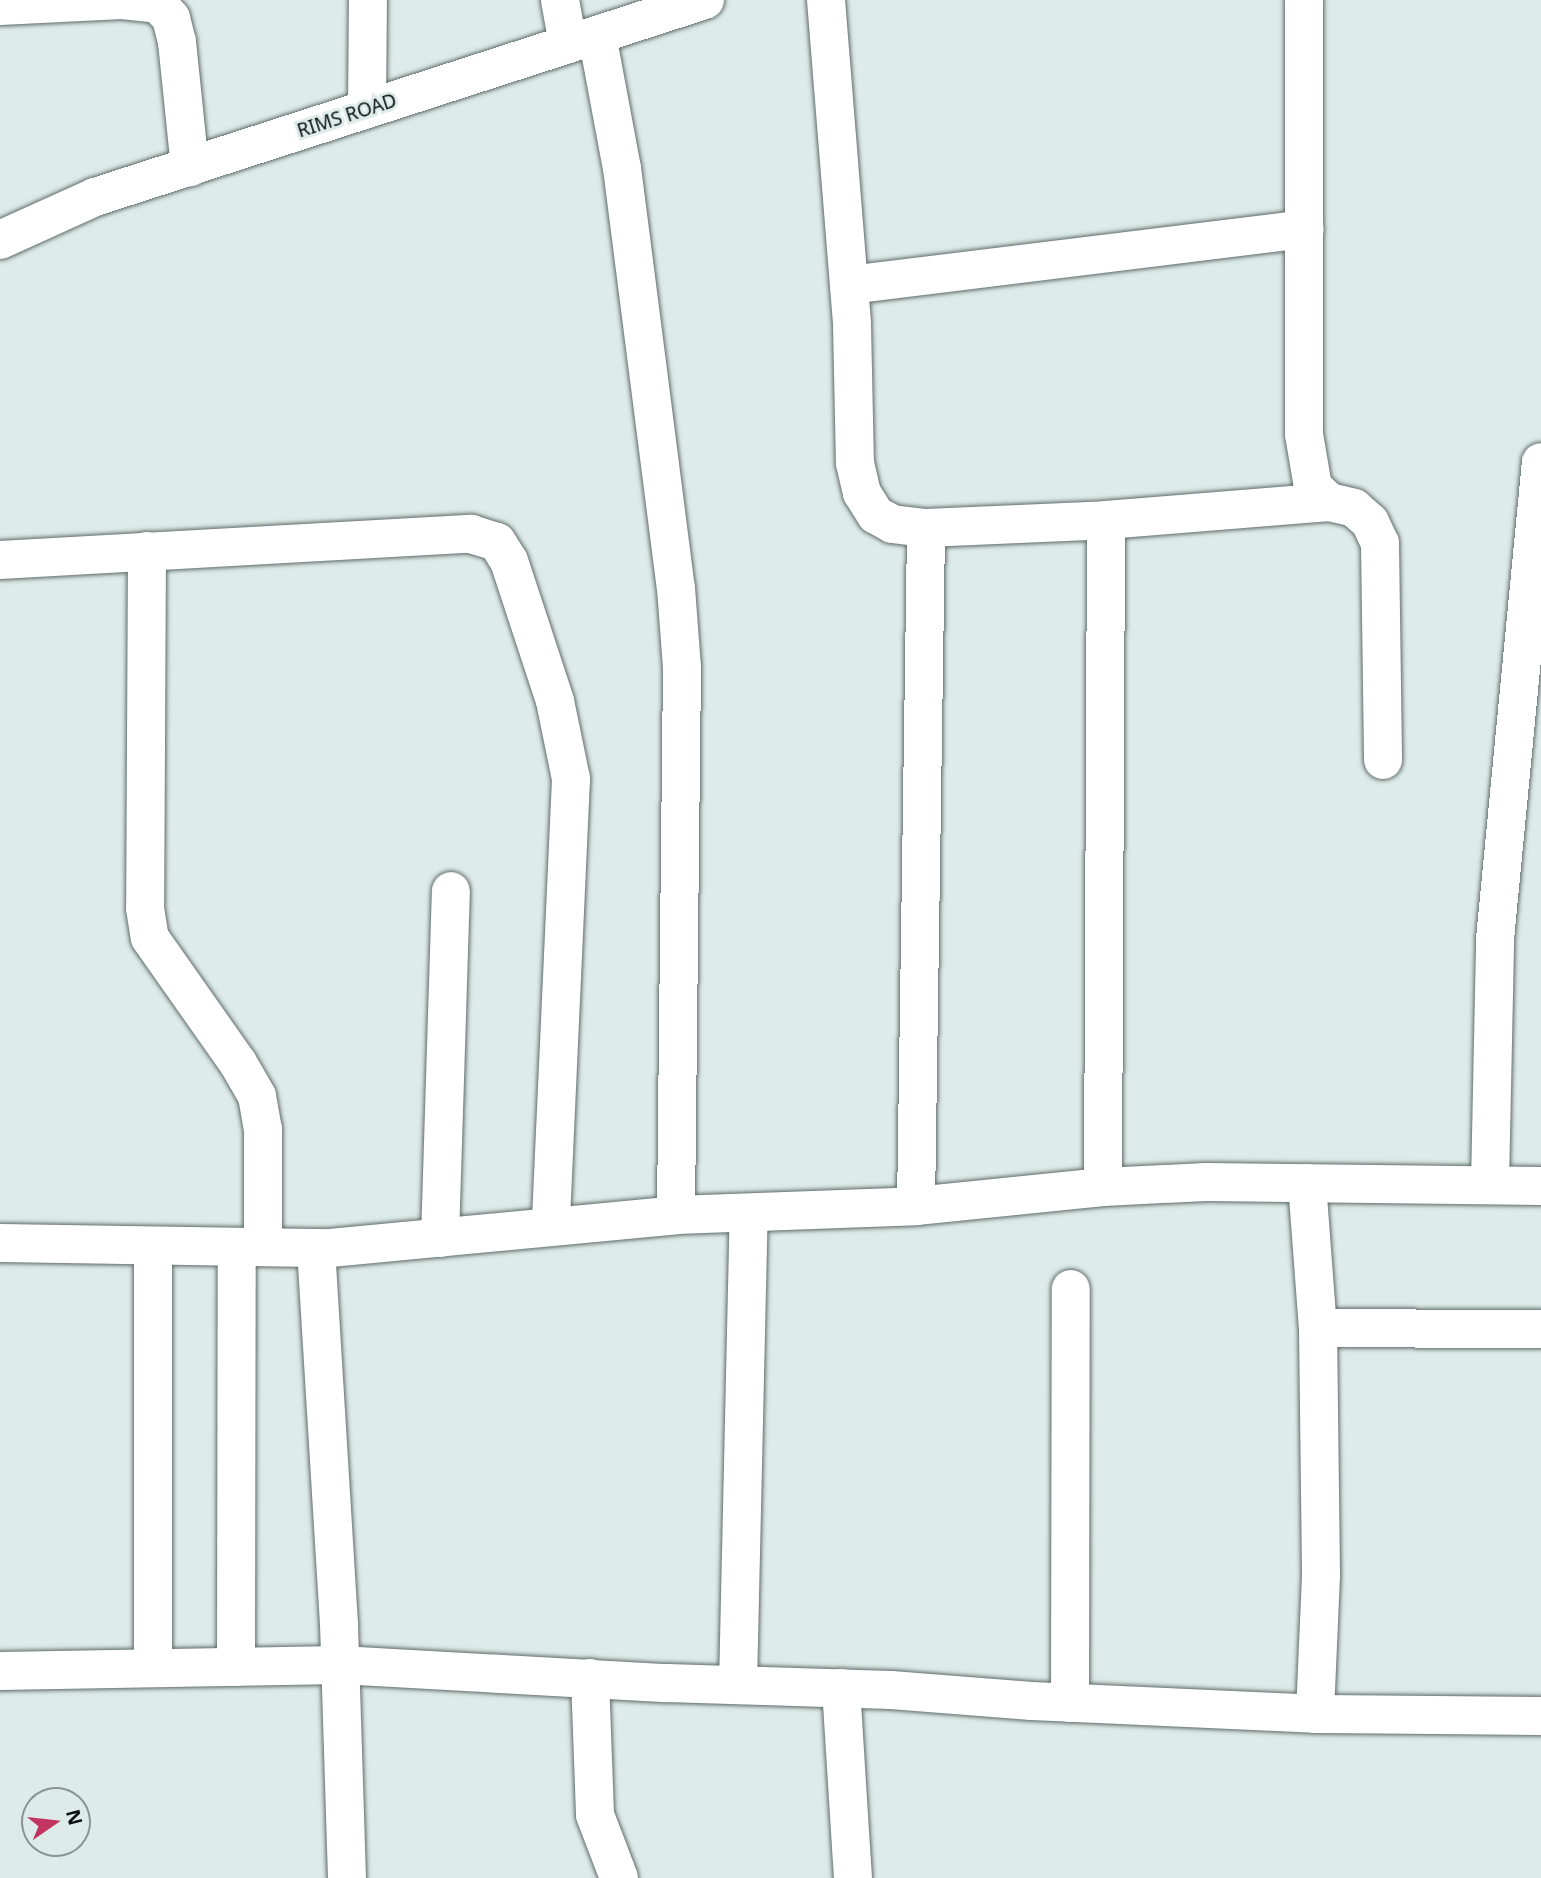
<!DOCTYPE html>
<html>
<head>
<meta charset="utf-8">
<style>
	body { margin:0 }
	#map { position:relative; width:1541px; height:1878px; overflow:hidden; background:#ddebe9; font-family:"Noto Sans",sans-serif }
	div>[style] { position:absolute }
	.roads { filter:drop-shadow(0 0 2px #5f6c6a) drop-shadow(0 0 2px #5f6c6a) }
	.minor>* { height:38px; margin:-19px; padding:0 19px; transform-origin:19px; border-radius:19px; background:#fff }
	.tertiary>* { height:38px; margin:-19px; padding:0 19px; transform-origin:19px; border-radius:19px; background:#fff }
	span { translate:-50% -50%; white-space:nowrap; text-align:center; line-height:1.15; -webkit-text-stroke:6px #ddebe9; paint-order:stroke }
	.street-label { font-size:19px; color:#0c1111 }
	.north { position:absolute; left:21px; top:1787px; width:70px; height:70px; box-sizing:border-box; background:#ddebe9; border:2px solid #899493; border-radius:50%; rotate:76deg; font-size:19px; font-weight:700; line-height:28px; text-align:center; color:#0c1111 }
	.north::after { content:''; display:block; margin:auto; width:24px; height:32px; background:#c33561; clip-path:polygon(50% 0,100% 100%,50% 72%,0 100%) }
</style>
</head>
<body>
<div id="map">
	<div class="roads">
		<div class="minor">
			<div style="left:560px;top:0;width:45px;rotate:79.7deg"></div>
			<div style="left:826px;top:0;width:325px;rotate:85.4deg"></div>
			<div style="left:852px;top:324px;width:139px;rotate:88.8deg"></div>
			<div style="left:855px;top:463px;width:31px;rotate:77deg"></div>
			<div style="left:862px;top:493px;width:26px;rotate:58deg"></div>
			<div style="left:876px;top:515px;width:18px;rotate:29deg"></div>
			<div style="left:892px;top:524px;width:34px;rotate:7deg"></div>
			<div style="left:926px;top:528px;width:180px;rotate:-2.5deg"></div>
			<div style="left:1106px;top:520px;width:224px;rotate:-4.6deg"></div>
			<div style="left:1304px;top:0;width:434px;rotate:90deg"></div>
			<div style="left:1304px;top:434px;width:54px;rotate:80.4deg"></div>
			<div style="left:1313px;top:487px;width:22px;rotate:43deg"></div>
			<div style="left:1329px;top:502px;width:26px;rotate:13deg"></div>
			<div style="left:1354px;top:508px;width:21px;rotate:41deg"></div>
			<div style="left:1370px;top:522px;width:23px;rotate:65deg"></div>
			<div style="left:1380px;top:543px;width:217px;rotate:89.2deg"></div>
			<div style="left:0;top:6px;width:122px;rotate:-2.8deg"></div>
			<div style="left:122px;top:0;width:36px;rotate:6deg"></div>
			<div style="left:158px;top:4px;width:19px;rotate:47deg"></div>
			<div style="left:171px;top:18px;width:25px;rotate:76deg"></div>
			<div style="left:177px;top:42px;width:126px;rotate:84.1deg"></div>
			<div style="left:597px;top:35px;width:135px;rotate:79.4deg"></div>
			<div style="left:622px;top:168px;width:423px;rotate:82.7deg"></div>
			<div style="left:676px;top:588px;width:79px;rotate:85.7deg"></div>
			<div style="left:682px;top:667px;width:548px;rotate:90.63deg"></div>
			<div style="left:367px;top:109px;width:109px;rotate:-89.5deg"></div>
			<div style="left:849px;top:285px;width:459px;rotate:-7deg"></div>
			<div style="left:147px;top:551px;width:357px;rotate:90.3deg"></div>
			<div style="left:145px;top:908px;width:30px;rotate:81deg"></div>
			<div style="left:150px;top:938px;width:153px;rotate:54.9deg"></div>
			<div style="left:238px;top:1063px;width:38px;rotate:60deg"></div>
			<div style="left:257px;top:1096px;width:34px;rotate:80deg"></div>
			<div style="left:263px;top:1129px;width:118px;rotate:90deg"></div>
			<div style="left:0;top:560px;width:472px;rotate:-3.2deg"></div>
			<div style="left:471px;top:534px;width:27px;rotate:17deg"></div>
			<div style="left:497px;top:542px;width:22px;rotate:58deg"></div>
			<div style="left:509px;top:561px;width:147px;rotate:71.8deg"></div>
			<div style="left:555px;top:701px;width:80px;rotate:78.4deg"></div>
			<div style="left:571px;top:779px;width:448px;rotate:92.6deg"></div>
			<div style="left:1307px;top:1183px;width:145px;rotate:85.7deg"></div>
			<div style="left:1318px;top:1328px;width:248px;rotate:89.3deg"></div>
			<div style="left:1321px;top:1576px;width:138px;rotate:92.5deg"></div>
			<div style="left:1490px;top:1184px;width:245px;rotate:-88.8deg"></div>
			<div style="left:1495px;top:939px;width:479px;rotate:-84.5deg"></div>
			<div style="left:1103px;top:1187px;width:667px;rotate:-89.74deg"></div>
			<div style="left:916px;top:1206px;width:678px;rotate:-89.15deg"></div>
			<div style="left:440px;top:1238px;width:347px;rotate:-88.2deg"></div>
			<div style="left:0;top:1243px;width:330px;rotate:0.9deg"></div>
			<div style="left:330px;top:1248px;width:348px;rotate:-5.4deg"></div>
			<div style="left:676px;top:1215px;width:240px;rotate:-2.1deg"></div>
			<div style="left:916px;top:1206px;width:188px;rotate:-5.8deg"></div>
			<div style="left:1103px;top:1187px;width:103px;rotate:-2.8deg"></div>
			<div style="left:1206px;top:1182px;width:335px;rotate:0.7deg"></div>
			<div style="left:153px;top:1246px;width:422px;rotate:90deg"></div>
			<div style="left:316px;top:1248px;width:377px;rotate:86.5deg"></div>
			<div style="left:339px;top:1624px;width:254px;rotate:88.2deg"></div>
			<div style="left:1318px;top:1328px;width:223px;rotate:0.3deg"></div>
			<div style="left:236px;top:1667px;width:420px;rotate:-89.9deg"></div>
			<div style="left:0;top:1671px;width:340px;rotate:-1deg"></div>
			<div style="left:340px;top:1665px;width:327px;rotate:3.2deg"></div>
			<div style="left:667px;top:1683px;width:224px;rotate:1.8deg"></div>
			<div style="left:891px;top:1690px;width:141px;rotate:4.5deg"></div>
			<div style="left:1032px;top:1701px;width:283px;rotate:2.6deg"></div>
			<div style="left:1315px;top:1714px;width:226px;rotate:0.5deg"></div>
			<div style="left:590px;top:1678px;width:137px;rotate:87.9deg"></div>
			<div style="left:595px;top:1815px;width:67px;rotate:69.1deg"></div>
			<div style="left:738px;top:1685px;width:472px;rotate:-88.7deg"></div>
			<div style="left:841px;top:1688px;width:190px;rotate:86.4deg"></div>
			<div style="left:1070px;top:1703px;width:414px;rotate:-89.9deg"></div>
		</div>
		<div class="tertiary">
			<div style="left:0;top:240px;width:104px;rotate:-24.4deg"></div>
			<div style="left:95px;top:197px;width:641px;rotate:-17.9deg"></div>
		</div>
	</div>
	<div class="street-label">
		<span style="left:347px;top:116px;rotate:-18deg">RIMS ROAD</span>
	</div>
	<div class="north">N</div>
</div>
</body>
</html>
